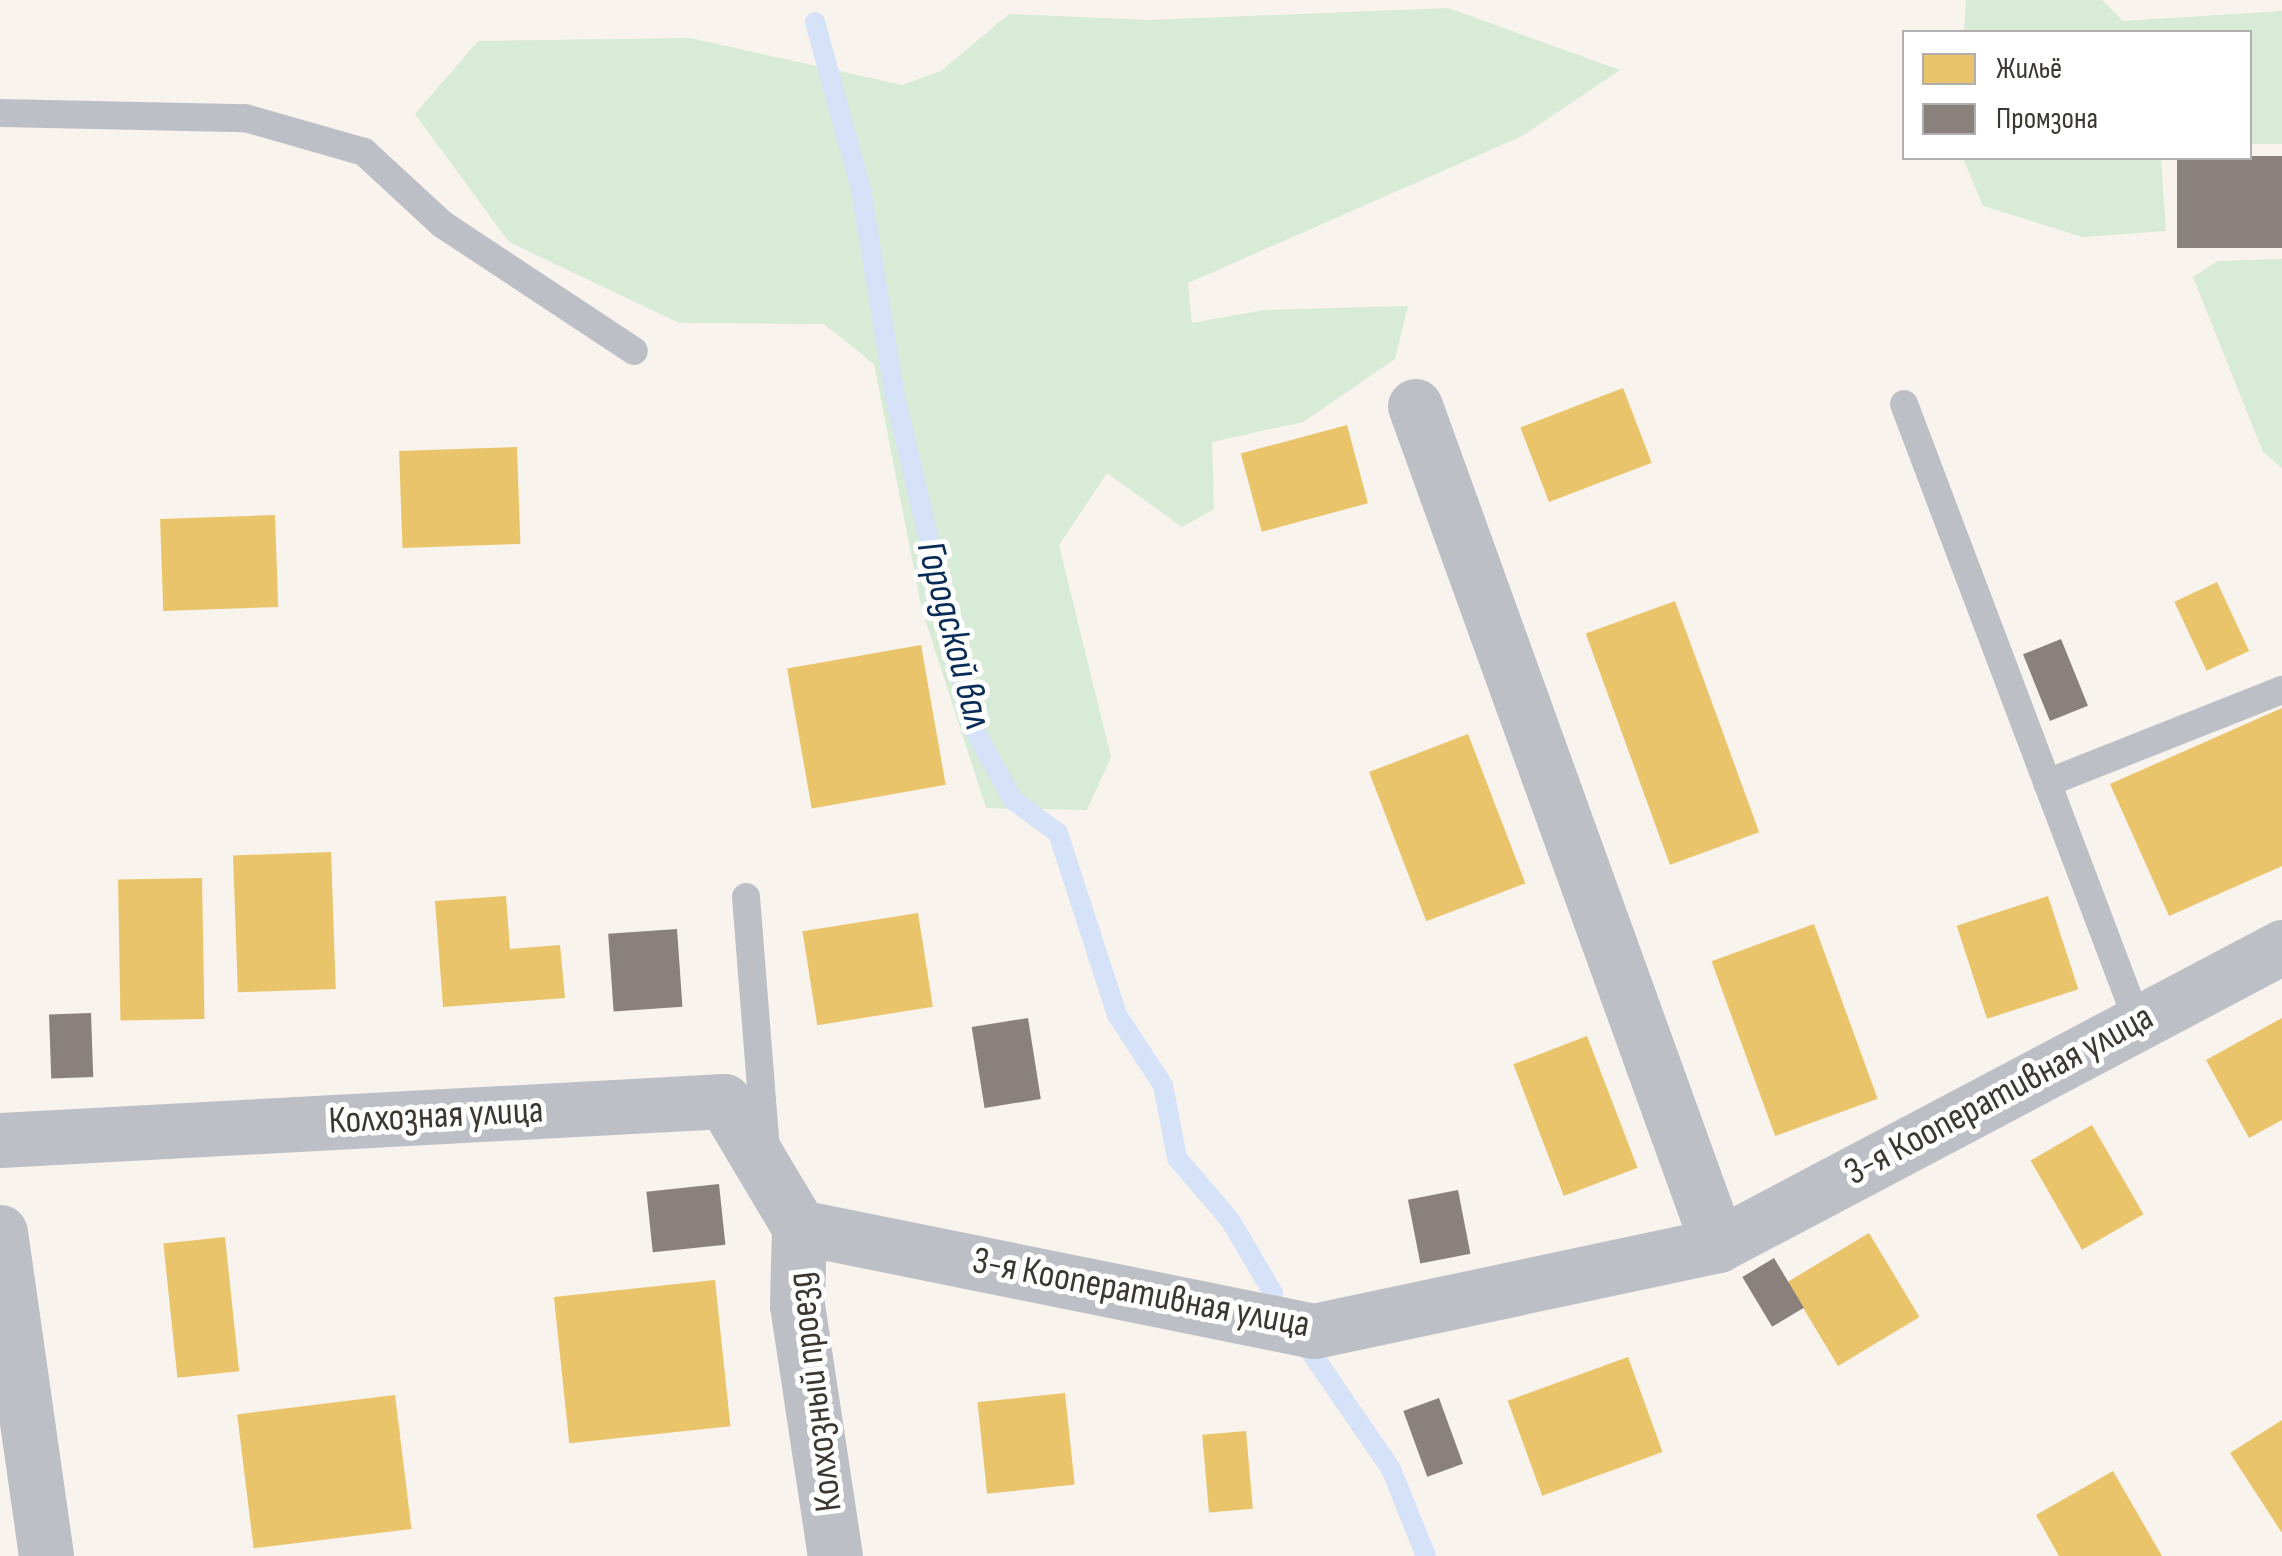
<!DOCTYPE html>
<html>
<head>
<meta charset="utf-8">
<style>
	body { margin:0 }
	#map { position:relative; width:2282px; height:1556px; overflow:hidden; background:#f9f3ed; font-family:"Sofia Sans Condensed",sans-serif }
	div>[style] { position:absolute }
	.green>* { inset:0; background:#d7ebd7 }
	.homes>* { inset:0; background:#e9c46a; transform-origin:0 0 }
	.industry>* { inset:0; background:#8a817c; transform-origin:0 0 }
	.stream>* { height:20px; margin:-10px; padding:0 10px; transform-origin:10px; border-radius:10px; background:#d5e2f7 }
	.service>* { height:28px; margin:-14px; padding:0 14px; transform-origin:14px; border-radius:14px; background:#bdbfc6 }
	.minor>* { height:55px; margin:-27.5px; padding:0 27.5px; transform-origin:27.5px; border-radius:27.5px; background:#bdbfc6 }
	span { translate:-50% -50%; white-space:nowrap; text-align:center; line-height:1.15; -webkit-text-stroke:10px #fff; paint-order:stroke }
	.street-label { font-size:38px; color:#3c3731 }
	.water-label { font-size:40px; color:#082b58; font-style:italic }
	.legend { position:absolute; left:1902px; top:30px; width:350px; height:130px; box-sizing:border-box; background:#fff; border:2px solid #b1afad; margin:0; padding:12px 18px; list-style:none; font-size:30px; color:#3c3731 }
	.legend li { display:flex; align-items:center; gap:20px; height:50px }
	.legend b { width:50px; border:2px solid #b1afad }
</style>
</head>
<body>
<div id="map">
	<div class="green">
		<div style="clip-path:polygon(1966px 0,2102px 0,2123px 21px,2282px 11px,2282px 144px,2250px 144px,2250px 32px,1964px 32px)"></div>
		<div style="clip-path:polygon(1448px 8px,1620px 70px,1522px 136px,1188px 283px,1192px 323px,1264px 310px,1408px 306px,1395px 359px,1303px 422px,1212px 442px,1214px 509px,1182px 527px,1107px 473px,1059px 545px,1111px 757px,1087px 810px,986px 808px,922px 610px,874px 364px,824px 324px,679px 323px,509px 242px,415px 114px,478px 41px,690px 38px,902px 85px,941px 71px,1009px 14px,1150px 20px)"></div>
		<div style="clip-path:polygon(1963px 158px,2161px 158px,2166px 231px,2083px 237px,1983px 206px)"></div>
		<div style="clip-path:polygon(2282px 259px,2282px 468px,2263px 452px,2193px 277px,2218px 261px)"></div>
	</div>
	<div class="homes">
		<div style="left:1623px;top:388px;width:80px;height:110px;rotate:69deg"></div>
		<div style="left:1347px;top:425px;width:81px;height:110px;rotate:75deg"></div>
		<div style="left:517px;top:447px;width:97px;height:118px;rotate:88deg"></div>
		<div style="left:275px;top:515px;width:92px;height:115px;rotate:88deg"></div>
		<div style="left:2217px;top:582px;width:76px;height:47px;rotate:65deg"></div>
		<div style="left:1675px;top:601px;width:246px;height:95px;rotate:70deg"></div>
		<div style="left:921px;top:645px;width:142px;height:136px;rotate:80deg"></div>
		<div style="clip-path:polygon(2282px 708px,2282px 866px,2169px 916px,2110px 784px)"></div>
		<div style="left:1468px;top:734px;width:160px;height:106px;rotate:69deg"></div>
		<div style="left:331px;top:852px;width:137px;height:98px;rotate:88deg"></div>
		<div style="left:202px;top:878px;width:141px;height:84px;rotate:89deg"></div>
		<div style="clip-path:polygon(506px 896px,510px 949px,560px 945px,565px 998px,443px 1007px,435px 901px)"></div>
		<div style="left:2048px;top:896px;width:98px;height:96px;rotate:72deg"></div>
		<div style="left:918px;top:913px;width:95px;height:117px;rotate:81deg"></div>
		<div style="left:1814px;top:924px;width:186px;height:109px;rotate:70deg"></div>
		<div style="clip-path:polygon(2282px 1018px,2282px 1120px,2249px 1138px,2206px 1060px)"></div>
		<div style="left:1587px;top:1036px;width:141px;height:79px;rotate:69deg"></div>
		<div style="left:2092px;top:1125px;width:103px;height:71px;rotate:60deg"></div>
		<div style="left:1869px;top:1233px;width:98px;height:95px;rotate:59deg"></div>
		<div style="left:225px;top:1237px;width:135px;height:62px;rotate:84deg"></div>
		<div style="left:715px;top:1280px;width:147px;height:162px;rotate:84deg"></div>
		<div style="left:1628px;top:1357px;width:101px;height:128px;rotate:70deg"></div>
		<div style="left:1065px;top:1393px;width:92px;height:88px;rotate:84deg"></div>
		<div style="left:395px;top:1395px;width:135px;height:159px;rotate:83deg"></div>
		<div style="clip-path:polygon(2282px 1420px,2282px 1533px,2230px 1453px)"></div>
		<div style="left:1246px;top:1431px;width:78px;height:44px;rotate:85deg"></div>
		<div style="clip-path:polygon(2113px 1471px,2162px 1556px,2059px 1556px,2036px 1515px)"></div>
	</div>
	<div class="industry">
		<div style="left:2282px;top:156px;width:92px;height:105px;rotate:90deg"></div>
		<div style="left:2061px;top:639px;width:72px;height:41px;rotate:68deg"></div>
		<div style="left:677px;top:929px;width:78px;height:69px;rotate:86deg"></div>
		<div style="left:91px;top:1013px;width:64px;height:42px;rotate:88deg"></div>
		<div style="left:1028px;top:1018px;width:82px;height:57px;rotate:81deg"></div>
		<div style="left:719px;top:1184px;width:61px;height:73px;rotate:84deg"></div>
		<div style="left:1458px;top:1190px;width:65px;height:51px;rotate:79deg"></div>
		<div style="left:1774px;top:1258px;width:58px;height:37px;rotate:59deg"></div>
		<div style="left:1439px;top:1398px;width:70px;height:38px;rotate:70deg"></div>
	</div>
	<div class="stream">
		<div style="left:815px;top:22px;width:173px;rotate:74.6deg"></div>
		<div style="left:861px;top:189px;width:210px;rotate:80.7deg"></div>
		<div style="left:895px;top:396px;width:340px;rotate:76.7deg"></div>
		<div style="left:973px;top:727px;width:83px;rotate:61.3deg"></div>
		<div style="left:1013px;top:800px;width:56px;rotate:36.3deg"></div>
		<div style="left:1058px;top:833px;width:191px;rotate:72deg"></div>
		<div style="left:1117px;top:1015px;width:84px;rotate:56.7deg"></div>
		<div style="left:1163px;top:1085px;width:74px;rotate:79.1deg"></div>
		<div style="left:1177px;top:1158px;width:82px;rotate:49.5deg"></div>
		<div style="left:1230px;top:1220px;width:85px;rotate:59.5deg"></div>
		<div style="left:1310px;top:1351px;width:143px;rotate:55.5deg"></div>
		<div style="left:1391px;top:1469px;width:94px;rotate:68.1deg"></div>
	</div>
	<div class="service">
		<div style="left:0;top:113px;width:245px;rotate:1.2deg"></div>
		<div style="left:245px;top:118px;width:124px;rotate:15.9deg"></div>
		<div style="left:364px;top:152px;width:106px;rotate:42.7deg"></div>
		<div style="left:442px;top:224px;width:230px;rotate:33.5deg"></div>
		<div style="left:1904px;top:404px;width:659px;rotate:69.28deg"></div>
		<div style="left:2047px;top:783px;width:253px;rotate:-21.6deg"></div>
		<div style="left:746px;top:897px;width:254px;rotate:85.5deg"></div>
	</div>
	<div class="minor">
		<div style="left:1415px;top:406px;width:892px;rotate:70.14deg"></div>
		<div style="left:0;top:1140px;width:725px;rotate:-3.08deg"></div>
		<div style="left:724px;top:1101px;width:147px;rotate:59.2deg"></div>
		<div style="left:799px;top:1227px;width:525px;rotate:11.42deg"></div>
		<div style="left:1314px;top:1331px;width:413px;rotate:-12deg"></div>
		<div style="left:1718px;top:1245px;width:638px;rotate:-27.85deg"></div>
		<div style="left:799px;top:1227px;width:78px;rotate:91.5deg"></div>
		<div style="left:797px;top:1305px;width:254px;rotate:81.4deg"></div>
		<div style="left:0;top:1232px;width:327px;rotate:81.9deg"></div>
	</div>
	<div class="street-label">
		<span style="left:1999px;top:1095px;rotate:-28deg">3-я Кооперативная улица</span>
		<span style="left:436px;top:1116px;rotate:-3deg">Колхозная улица</span>
		<span style="left:1141px;top:1293px;rotate:11deg">3-я Кооперативная улица</span>
		<span style="left:815px;top:1392px;rotate:-97deg">Колхозный проезд</span>
	</div>
	<div class="water-label">
		<span style="left:954px;top:635px;rotate:75deg">Городской вал</span>
	</div>
	<ul class="legend">
	<li><b style="height:28px;background:#e9c46a"></b>Жильё</li>
	<li><b style="height:28px;background:#8a817c"></b>Промзона</li>
	</ul>
</div>
</body>
</html>
